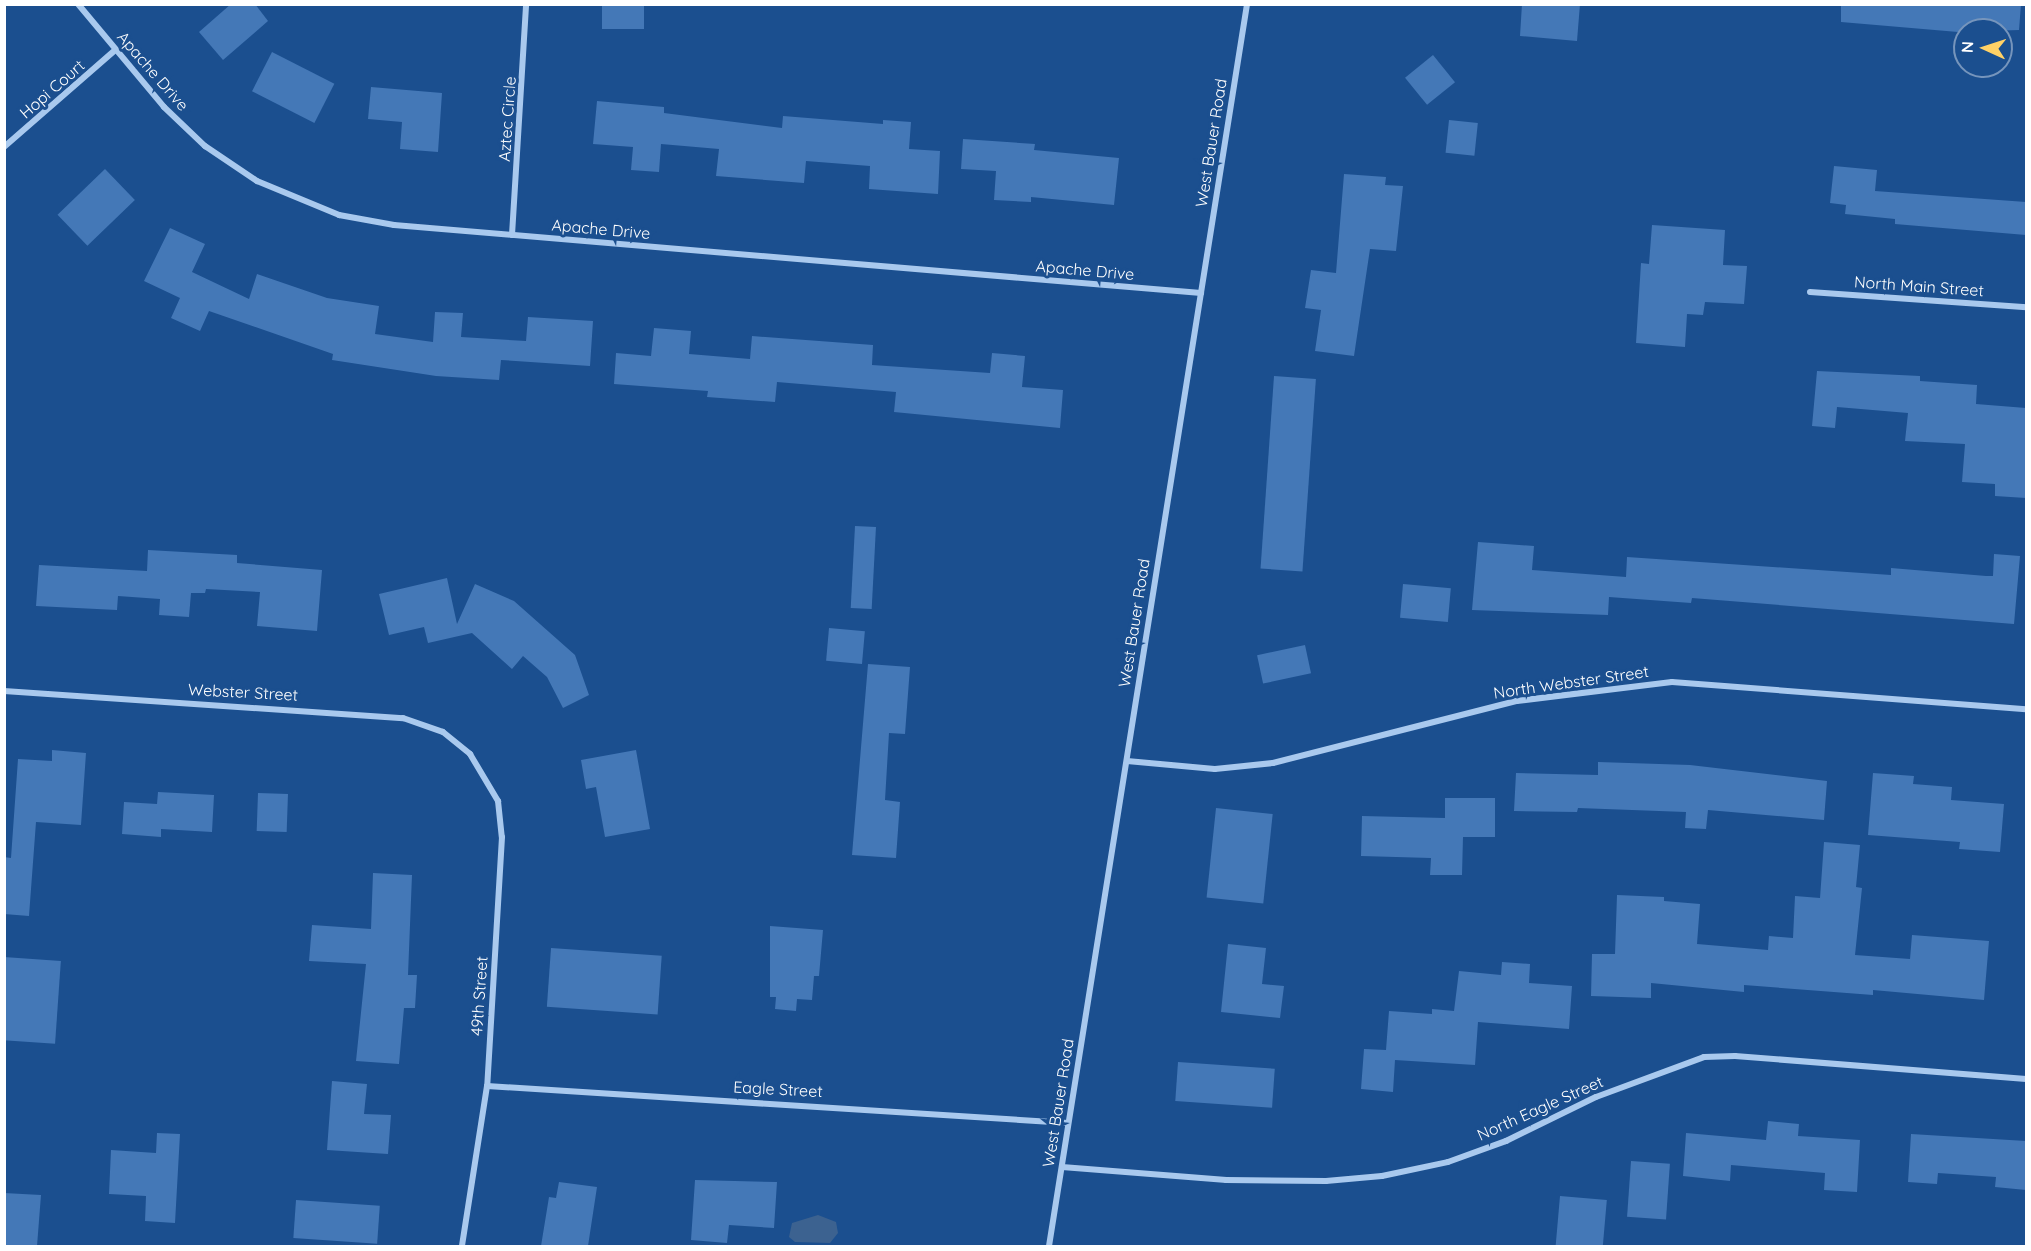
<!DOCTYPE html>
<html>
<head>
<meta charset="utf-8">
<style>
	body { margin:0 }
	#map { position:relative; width:2031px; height:1251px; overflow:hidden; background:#1b4f8f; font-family:Quicksand,sans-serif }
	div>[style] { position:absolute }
	.water>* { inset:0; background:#3c6290 }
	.building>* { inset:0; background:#4478b7; transform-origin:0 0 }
	.street>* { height:6px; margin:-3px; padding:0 3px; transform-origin:3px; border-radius:3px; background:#a9c9ee }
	span { translate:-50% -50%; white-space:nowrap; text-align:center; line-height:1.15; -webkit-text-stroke:6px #1b4f8f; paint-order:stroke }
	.street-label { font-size:16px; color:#fff }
	.frame { position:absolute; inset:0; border:6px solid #fff; pointer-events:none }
	.north { position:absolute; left:1953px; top:18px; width:60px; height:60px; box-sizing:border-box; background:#1b4f8f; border:2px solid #7695bc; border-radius:50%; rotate:273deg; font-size:16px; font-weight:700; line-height:24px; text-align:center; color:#fff }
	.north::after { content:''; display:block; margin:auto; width:21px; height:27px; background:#ffd166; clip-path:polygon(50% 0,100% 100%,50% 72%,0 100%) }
</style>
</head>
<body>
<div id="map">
	<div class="water">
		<div style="clip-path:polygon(818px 1215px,836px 1222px,838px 1233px,830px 1243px,795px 1242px,789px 1237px,792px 1223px)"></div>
	</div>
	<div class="building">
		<div style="clip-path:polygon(231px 4px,255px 4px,268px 21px,223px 60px,199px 32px)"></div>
		<div style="left:602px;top:4px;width:42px;height:25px"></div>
		<div style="clip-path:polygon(1522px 4px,1580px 4px,1577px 41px,1520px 36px)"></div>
		<div style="clip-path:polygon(1841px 4px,2021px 4px,2019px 30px,1958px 32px,1841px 22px)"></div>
		<div style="left:272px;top:52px;width:70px;height:44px;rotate:27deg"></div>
		<div style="left:1433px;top:55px;width:35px;height:36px;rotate:51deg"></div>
		<div style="clip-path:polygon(371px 87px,442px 93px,438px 152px,400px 149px,402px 122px,368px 119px)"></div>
		<div style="clip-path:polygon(597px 101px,664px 107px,664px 113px,782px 128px,783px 116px,883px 124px,883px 120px,911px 122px,909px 149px,940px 151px,938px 194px,869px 189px,870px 166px,806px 161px,804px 183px,716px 176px,719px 149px,661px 144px,659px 172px,631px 170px,633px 147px,593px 144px)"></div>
		<div style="left:1449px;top:120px;width:29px;height:33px;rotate:6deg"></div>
		<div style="clip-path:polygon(963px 139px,1035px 144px,1034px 150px,1119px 158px,1114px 205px,1031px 197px,1031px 202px,994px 200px,996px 171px,961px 169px)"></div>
		<div style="clip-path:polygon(1834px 166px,1877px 170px,1875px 191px,2026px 202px,2026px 235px,1895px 224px,1895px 219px,1845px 214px,1846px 205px,1830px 203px)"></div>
		<div style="left:105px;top:169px;width:43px;height:66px;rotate:46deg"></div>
		<div style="clip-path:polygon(1344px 174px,1386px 177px,1385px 185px,1403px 186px,1396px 251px,1370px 249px,1354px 356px,1315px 351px,1321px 310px,1305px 308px,1311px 270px,1336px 273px)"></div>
		<div style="clip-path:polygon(1652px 225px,1725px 230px,1723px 265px,1747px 266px,1744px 304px,1705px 302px,1703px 315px,1687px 314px,1685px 347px,1636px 343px,1641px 263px,1649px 264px)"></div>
		<div style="clip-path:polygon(170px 228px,205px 244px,192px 272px,249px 299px,257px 274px,327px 298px,379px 306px,375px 334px,433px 342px,435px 312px,463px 313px,461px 337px,526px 341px,528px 317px,593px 321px,590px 366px,501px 360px,499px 380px,436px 376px,332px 360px,333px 354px,209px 311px,200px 331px,171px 318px,180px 298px,144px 281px)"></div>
		<div style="clip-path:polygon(654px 328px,691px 331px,689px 354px,750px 359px,752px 336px,873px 345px,872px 365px,990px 373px,992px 353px,1025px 356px,1022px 387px,1063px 390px,1060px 428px,894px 412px,896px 392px,777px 382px,775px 402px,707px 397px,708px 391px,614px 384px,616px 353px,651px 356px)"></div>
		<div style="clip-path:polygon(1817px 371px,1920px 376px,1920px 381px,1977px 385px,1976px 404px,2026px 408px,2026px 498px,1995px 496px,1995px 484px,1962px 482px,1965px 444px,1905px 441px,1908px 413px,1837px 407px,1835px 428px,1812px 426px)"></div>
		<div style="left:1274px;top:376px;width:42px;height:193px;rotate:4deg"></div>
		<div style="left:855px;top:526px;width:21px;height:82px;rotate:3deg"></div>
		<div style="clip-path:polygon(1478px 542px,1534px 546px,1532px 570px,1626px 577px,1627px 557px,1891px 575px,1891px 568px,1986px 576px,1993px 576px,1994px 554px,2020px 556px,2014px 624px,1692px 598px,1691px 603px,1609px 597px,1608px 615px,1472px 610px)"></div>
		<div style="clip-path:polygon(148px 550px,237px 555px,237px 563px,322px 570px,317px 631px,257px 626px,260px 592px,206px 589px,205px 593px,191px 593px,189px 617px,159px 615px,160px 599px,118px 596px,117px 610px,36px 606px,39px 565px,147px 571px)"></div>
		<div style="clip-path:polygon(447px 578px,457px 624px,475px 584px,514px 601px,575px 655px,589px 695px,563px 708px,547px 677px,523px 656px,512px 669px,472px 633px,428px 643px,424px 627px,389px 635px,379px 594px)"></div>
		<div style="left:1403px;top:584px;width:48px;height:34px;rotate:5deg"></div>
		<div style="left:829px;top:628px;width:36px;height:33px;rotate:5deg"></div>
		<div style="left:1305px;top:645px;width:29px;height:49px;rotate:78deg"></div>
		<div style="clip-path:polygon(868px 664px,910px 667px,905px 734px,889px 733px,885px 800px,900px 802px,896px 858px,852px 855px)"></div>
		<div style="clip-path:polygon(52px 750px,86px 753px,81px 825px,36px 822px,29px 916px,4px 914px,4px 857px,11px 858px,18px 759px,52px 761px)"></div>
		<div style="clip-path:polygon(636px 750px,650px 829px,605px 837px,596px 787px,586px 789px,581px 760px)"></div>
		<div style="clip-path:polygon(1598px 762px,1690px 765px,1827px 781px,1824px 820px,1708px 810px,1706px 829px,1685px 828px,1686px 812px,1578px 808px,1577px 812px,1514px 811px,1516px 773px,1598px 775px)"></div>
		<div style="clip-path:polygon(1873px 773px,1914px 776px,1913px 784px,1952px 787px,1951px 800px,2004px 804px,2000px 852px,1959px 849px,1960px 842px,1868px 835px)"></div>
		<div style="clip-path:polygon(158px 792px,214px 795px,212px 832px,161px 829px,161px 837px,122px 834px,124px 802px,157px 804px)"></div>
		<div style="left:258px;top:793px;width:30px;height:38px;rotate:2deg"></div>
		<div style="clip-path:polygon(1445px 798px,1495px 798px,1495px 837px,1463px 837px,1462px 875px,1430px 875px,1431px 858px,1361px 856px,1362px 816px,1445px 818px)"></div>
		<div style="left:1216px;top:808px;width:57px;height:90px;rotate:6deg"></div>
		<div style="clip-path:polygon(1824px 842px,1860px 845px,1856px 887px,1862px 888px,1855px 955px,1910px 959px,1912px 935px,1989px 941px,1984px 1000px,1873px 990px,1873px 995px,1744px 985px,1744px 992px,1651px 983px,1651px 998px,1591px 996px,1592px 954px,1615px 954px,1617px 895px,1664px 897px,1664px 901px,1700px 904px,1697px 944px,1768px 950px,1769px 936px,1793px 938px,1795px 896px,1820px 898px)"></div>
		<div style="clip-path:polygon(373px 873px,412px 875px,408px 975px,417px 975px,415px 1008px,404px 1008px,399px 1064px,356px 1061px,366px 964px,309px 961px,312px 925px,371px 929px)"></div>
		<div style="clip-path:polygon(770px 926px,823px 930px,819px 976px,814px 976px,812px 1000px,797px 999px,796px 1011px,775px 1009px,776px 997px,770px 997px)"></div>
		<div style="clip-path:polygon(1228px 944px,1266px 948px,1262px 984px,1284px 986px,1280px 1018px,1221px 1012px)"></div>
		<div style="left:551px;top:948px;width:111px;height:59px;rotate:4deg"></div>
		<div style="left:4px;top:957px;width:57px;height:83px;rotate:4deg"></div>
		<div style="clip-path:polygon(1502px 962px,1530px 964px,1529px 983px,1572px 986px,1569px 1029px,1478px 1022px,1475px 1065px,1395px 1060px,1393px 1092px,1361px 1089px,1364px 1049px,1386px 1050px,1389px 1011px,1432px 1014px,1432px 1009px,1454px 1011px,1459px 971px,1501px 975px)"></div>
		<div style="left:1178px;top:1062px;width:97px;height:39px;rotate:4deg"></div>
		<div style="clip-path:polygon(332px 1081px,367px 1084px,364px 1114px,391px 1115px,388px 1154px,327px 1150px)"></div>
		<div style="clip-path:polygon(1768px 1121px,1799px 1124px,1798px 1136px,1860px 1140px,1857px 1192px,1824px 1190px,1825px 1173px,1731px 1165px,1730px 1181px,1683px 1176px,1686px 1133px,1766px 1140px)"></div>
		<div style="clip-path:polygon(157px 1133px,180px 1134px,175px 1223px,145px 1221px,146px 1196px,109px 1194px,111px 1150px,156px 1153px)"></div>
		<div style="clip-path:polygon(1911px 1134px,2026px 1141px,2026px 1190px,1995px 1187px,1996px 1177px,1938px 1173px,1937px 1184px,1908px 1182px)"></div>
		<div style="left:1631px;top:1161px;width:39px;height:56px;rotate:4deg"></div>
		<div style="clip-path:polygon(695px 1180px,777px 1182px,774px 1228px,729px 1225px,727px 1243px,691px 1240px)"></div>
		<div style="clip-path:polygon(559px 1182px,597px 1187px,588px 1246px,541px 1246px,549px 1197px,556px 1198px)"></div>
		<div style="clip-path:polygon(4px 1193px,41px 1195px,37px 1246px,4px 1246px)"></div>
		<div style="left:1560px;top:1196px;width:47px;height:50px;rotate:5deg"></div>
		<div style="left:296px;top:1200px;width:84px;height:38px;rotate:4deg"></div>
	</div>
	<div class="street">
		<div style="left:78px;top:4px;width:134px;rotate:50.1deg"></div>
		<div style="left:164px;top:107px;width:57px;rotate:43.6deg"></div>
		<div style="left:205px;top:146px;width:63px;rotate:33.9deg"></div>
		<div style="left:257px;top:181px;width:89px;rotate:22.5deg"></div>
		<div style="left:339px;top:215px;width:56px;rotate:10.3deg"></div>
		<div style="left:394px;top:225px;width:810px;rotate:4.82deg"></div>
		<div style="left:4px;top:147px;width:147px;rotate:-41.1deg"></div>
		<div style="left:512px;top:235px;width:231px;rotate:-86.5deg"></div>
		<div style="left:1810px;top:292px;width:217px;rotate:4deg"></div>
		<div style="left:4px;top:691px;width:400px;rotate:3.9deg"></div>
		<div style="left:403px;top:718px;width:42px;rotate:19.3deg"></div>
		<div style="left:443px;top:732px;width:35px;rotate:39deg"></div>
		<div style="left:470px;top:754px;width:55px;rotate:59.2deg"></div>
		<div style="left:498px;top:801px;width:36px;rotate:84deg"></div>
		<div style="left:502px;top:837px;width:249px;rotate:93.4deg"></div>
		<div style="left:487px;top:1086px;width:162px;rotate:98.9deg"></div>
		<div style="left:1127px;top:761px;width:88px;rotate:5.2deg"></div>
		<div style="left:1215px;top:769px;width:58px;rotate:-5.9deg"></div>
		<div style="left:1273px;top:763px;width:252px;rotate:-14.3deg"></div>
		<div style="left:1517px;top:701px;width:156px;rotate:-7deg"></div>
		<div style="left:1672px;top:682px;width:355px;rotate:4.4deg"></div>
		<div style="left:487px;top:1086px;width:582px;rotate:3.64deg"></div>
		<div style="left:1062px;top:1167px;width:165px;rotate:4.5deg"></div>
		<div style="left:1226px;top:1180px;width:100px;rotate:0.6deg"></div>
		<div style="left:1326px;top:1181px;width:56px;rotate:-5.1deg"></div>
		<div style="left:1382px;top:1176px;width:67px;rotate:-12deg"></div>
		<div style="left:1448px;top:1162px;width:62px;rotate:-19.9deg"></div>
		<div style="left:1506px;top:1141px;width:100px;rotate:-26.1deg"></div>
		<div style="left:1596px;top:1097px;width:115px;rotate:-20.3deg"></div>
		<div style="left:1704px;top:1057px;width:31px;rotate:-2deg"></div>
		<div style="left:1735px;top:1056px;width:292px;rotate:4.5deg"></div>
		<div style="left:1049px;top:1246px;width:1258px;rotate:-80.94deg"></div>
	</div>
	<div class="street-label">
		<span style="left:153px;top:71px;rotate:49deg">Apache Drive</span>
		<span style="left:52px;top:89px;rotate:-41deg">Hopi Court</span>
		<span style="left:507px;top:119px;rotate:-86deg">Aztec Circle</span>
		<span style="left:1211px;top:143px;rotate:-81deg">West Bauer Road</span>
		<span style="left:601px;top:229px;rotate:5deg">Apache Drive</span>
		<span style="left:1085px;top:270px;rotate:5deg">Apache Drive</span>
		<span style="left:1919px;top:286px;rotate:4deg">North Main Street</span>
		<span style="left:1134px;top:623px;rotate:-81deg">West Bauer Road</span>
		<span style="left:1571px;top:682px;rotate:-8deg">North Webster Street</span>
		<span style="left:243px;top:692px;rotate:3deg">Webster Street</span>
		<span style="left:479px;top:996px;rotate:-86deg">49th Street</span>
		<span style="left:778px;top:1089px;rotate:3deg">Eagle Street</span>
		<span style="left:1058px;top:1103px;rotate:-81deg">West Bauer Road</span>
		<span style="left:1540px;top:1108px;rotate:-24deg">North Eagle Street</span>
	</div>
	<div class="frame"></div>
	<div class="north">N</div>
</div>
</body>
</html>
